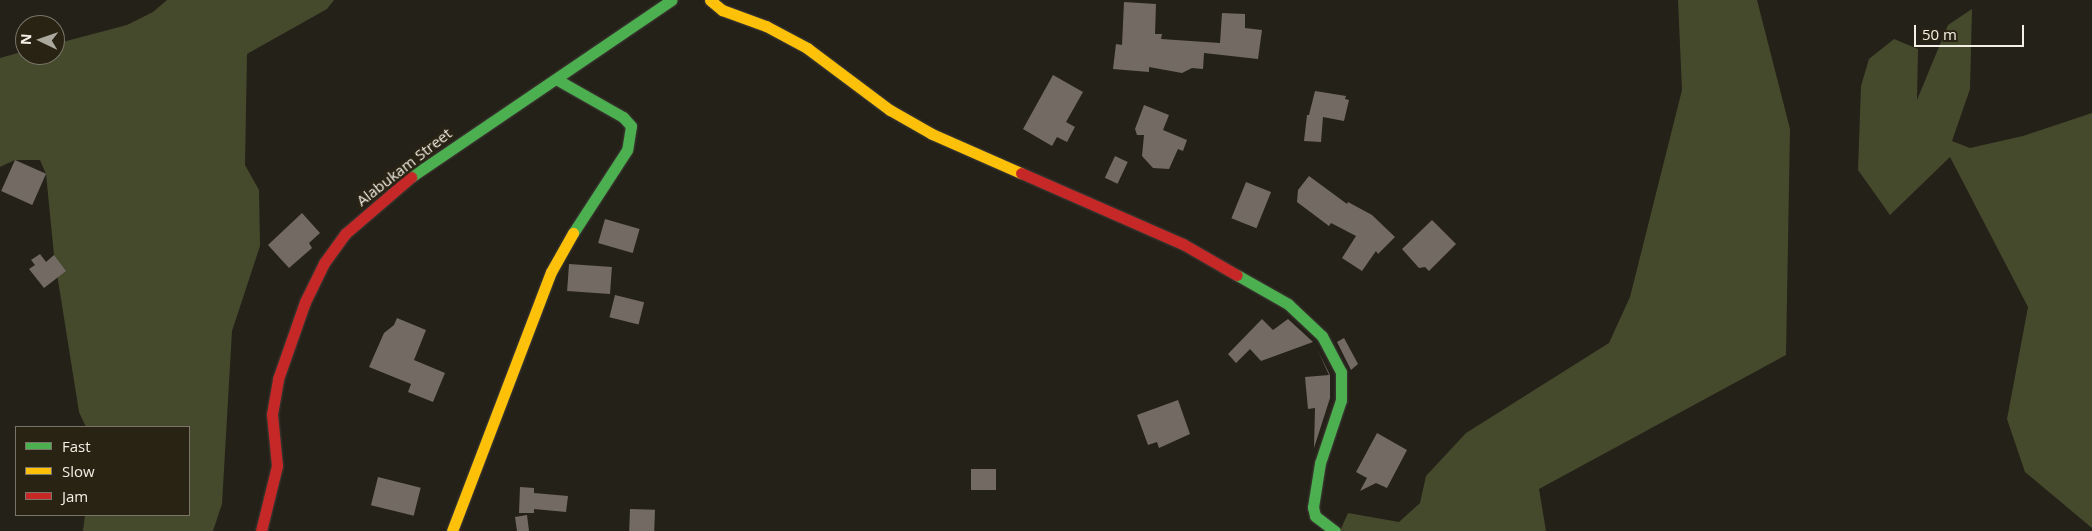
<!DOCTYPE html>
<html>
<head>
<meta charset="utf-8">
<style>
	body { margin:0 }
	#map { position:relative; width:2092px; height:531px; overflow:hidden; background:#242119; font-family:"Open Sans",sans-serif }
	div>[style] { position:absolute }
	.green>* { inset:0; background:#464a2c }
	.building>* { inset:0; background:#746a64; transform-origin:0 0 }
	.roads { filter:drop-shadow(0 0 1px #403d37) drop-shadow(0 0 1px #403d37) }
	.fast>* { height:11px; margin:-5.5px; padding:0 5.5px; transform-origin:5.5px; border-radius:5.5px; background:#4caf50 }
	.slow>* { height:11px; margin:-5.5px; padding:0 5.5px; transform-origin:5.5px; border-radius:5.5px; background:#ffc107 }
	.jam>* { height:11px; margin:-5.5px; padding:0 5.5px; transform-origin:5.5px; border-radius:5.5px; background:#c62828 }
	span { translate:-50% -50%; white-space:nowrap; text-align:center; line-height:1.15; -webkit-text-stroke:5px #292314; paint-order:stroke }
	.street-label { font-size:15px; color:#f4f0e6 }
	.legend { position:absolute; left:15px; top:426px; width:175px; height:90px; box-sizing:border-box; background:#292314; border:1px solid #7a7568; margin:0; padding:6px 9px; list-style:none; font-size:15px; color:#f4f0e6 }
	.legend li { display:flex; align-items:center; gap:10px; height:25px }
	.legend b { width:25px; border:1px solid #7a7568 }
	.north { position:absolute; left:15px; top:15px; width:50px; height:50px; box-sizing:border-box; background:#292314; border:1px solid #7a7568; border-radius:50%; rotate:273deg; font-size:14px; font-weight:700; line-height:20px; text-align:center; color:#f4f0e6 }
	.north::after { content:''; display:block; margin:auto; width:18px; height:22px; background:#aba89e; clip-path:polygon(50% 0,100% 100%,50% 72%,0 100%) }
	.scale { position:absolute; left:1914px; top:25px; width:110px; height:22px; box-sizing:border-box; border:2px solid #f4f0e6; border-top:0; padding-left:6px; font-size:15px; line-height:18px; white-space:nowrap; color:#f4f0e6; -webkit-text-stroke:4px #292314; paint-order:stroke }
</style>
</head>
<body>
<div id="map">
	<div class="green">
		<div style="clip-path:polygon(167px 0,334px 0,327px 9px,247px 54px,245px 165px,259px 190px,260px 246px,232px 331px,222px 504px,213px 531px,83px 531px,85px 515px,189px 515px,189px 427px,86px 427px,79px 412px,54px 255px,46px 174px,40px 160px,15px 160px,0 167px,0 58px,25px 51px,25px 55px,55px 55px,55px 44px,127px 25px,153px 12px)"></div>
		<div style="clip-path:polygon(1678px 0,1757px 0,1790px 129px,1786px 355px,1539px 489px,1546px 531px,1340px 531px,1348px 513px,1399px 522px,1420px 503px,1426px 476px,1466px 433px,1609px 343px,1630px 297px,1682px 90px)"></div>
		<div style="clip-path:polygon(1972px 9px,1970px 89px,1952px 141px,1970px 148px,2023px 136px,2092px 113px,2092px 528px,2025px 472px,2007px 419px,2028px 307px,1950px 157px,1890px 215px,1858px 170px,1861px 86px,1869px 59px,1894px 39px,1918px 49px,1917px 100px,1948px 25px)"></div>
	</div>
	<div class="building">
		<div style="clip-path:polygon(1124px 2px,1156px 4px,1155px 34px,1162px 34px,1161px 39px,1220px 43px,1222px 13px,1245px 14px,1245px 28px,1262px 30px,1258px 59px,1204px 53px,1203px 69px,1192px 68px,1182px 73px,1149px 67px,1149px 72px,1113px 69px,1116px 44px,1122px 45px)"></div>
		<div style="clip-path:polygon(1053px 75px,1083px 92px,1066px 122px,1075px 127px,1067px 142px,1057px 137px,1052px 146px,1023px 129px)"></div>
		<div style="clip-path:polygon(1315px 91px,1346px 96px,1345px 99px,1349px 100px,1344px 121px,1323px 117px,1321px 142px,1304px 141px,1307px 115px,1309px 115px)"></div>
		<div style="clip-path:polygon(1144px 105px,1169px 115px,1163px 130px,1187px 140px,1183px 151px,1178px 149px,1169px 169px,1153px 168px,1142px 156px,1144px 135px,1137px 135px,1135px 129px)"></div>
		<div style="left:1115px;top:156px;width:14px;height:24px;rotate:25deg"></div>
		<div style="left:15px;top:160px;width:34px;height:34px;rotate:24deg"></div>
		<div style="clip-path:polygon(1309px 176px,1347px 204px,1348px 202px,1372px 215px,1395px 237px,1378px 254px,1376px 251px,1362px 271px,1342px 258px,1356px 236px,1331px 223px,1329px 226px,1297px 202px,1298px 190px)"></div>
		<div style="left:1246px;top:182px;width:27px;height:39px;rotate:22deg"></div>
		<div style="clip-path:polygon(302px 213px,320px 233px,309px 243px,312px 248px,289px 268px,268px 245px)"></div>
		<div style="left:605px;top:219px;width:36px;height:25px;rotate:16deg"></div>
		<div style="clip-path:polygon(1432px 220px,1456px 244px,1429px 271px,1425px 267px,1419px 268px,1402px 249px)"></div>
		<div style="clip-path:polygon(40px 254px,46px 262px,54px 255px,66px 271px,44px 288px,29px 269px,35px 265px,31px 260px)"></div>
		<div style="left:569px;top:264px;width:43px;height:27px;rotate:4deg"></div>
		<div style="left:615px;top:295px;width:30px;height:23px;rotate:14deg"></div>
		<div style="clip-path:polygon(397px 318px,426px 330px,414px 360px,445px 373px,433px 402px,408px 392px,411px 384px,369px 367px,384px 333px,394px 325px)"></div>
		<div style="clip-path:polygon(1262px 319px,1273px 330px,1288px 319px,1313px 342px,1261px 361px,1250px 349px,1236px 363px,1228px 354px)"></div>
		<div style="clip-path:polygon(1344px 338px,1358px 364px,1351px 370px,1337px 342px)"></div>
		<div style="clip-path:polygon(1318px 351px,1330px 375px,1330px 398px,1314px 448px,1315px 408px,1308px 409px,1305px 377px,1329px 375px)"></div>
		<div style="clip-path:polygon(1178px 400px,1190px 434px,1159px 448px,1157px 442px,1148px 445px,1137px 415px)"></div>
		<div style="clip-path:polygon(1377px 433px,1407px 450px,1387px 488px,1376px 483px,1360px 491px,1367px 478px,1356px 472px)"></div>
		<div style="left:971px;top:469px;width:25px;height:21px"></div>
		<div style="left:378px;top:477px;width:44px;height:29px;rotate:14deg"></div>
		<div style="clip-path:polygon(520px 487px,534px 488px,534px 493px,568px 496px,566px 512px,534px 509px,534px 513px,519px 513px)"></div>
		<div style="left:630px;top:509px;width:25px;height:22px;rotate:2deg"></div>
		<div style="clip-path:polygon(527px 515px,529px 531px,517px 531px,515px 517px)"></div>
	</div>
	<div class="roads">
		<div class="fast">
			<div style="left:556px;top:79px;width:77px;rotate:29.6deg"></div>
			<div style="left:623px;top:117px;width:12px;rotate:48deg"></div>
			<div style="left:631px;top:126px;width:24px;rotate:99deg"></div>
			<div style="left:627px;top:150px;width:99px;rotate:123deg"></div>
			<div style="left:411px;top:177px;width:315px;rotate:-34.2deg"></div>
			<div style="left:1237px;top:275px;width:59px;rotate:29.6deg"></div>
			<div style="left:1288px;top:304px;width:47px;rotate:43.3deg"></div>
			<div style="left:1322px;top:336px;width:41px;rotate:62.2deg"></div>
			<div style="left:1341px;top:372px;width:28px;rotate:90deg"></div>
			<div style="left:1341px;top:400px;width:66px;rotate:108.4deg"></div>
			<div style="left:1320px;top:463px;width:45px;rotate:99deg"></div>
			<div style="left:1313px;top:507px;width:9px;rotate:77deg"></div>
			<div style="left:1315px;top:516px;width:25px;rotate:37deg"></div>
		</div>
		<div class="slow">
			<div style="left:710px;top:0;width:16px;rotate:40deg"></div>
			<div style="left:722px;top:10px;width:47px;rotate:20deg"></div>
			<div style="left:766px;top:26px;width:47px;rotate:28.2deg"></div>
			<div style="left:807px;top:48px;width:104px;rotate:36.8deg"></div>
			<div style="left:890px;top:110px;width:48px;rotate:29.7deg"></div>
			<div style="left:932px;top:134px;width:97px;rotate:23.7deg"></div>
			<div style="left:452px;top:531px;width:277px;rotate:-69.1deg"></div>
			<div style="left:551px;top:272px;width:45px;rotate:-60.6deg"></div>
		</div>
		<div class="jam">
			<div style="left:1021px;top:173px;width:177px;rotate:23.7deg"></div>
			<div style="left:1183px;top:244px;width:62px;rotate:29.9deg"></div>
			<div style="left:261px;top:531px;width:67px;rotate:-76.2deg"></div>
			<div style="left:277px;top:466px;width:52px;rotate:-95.5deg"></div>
			<div style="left:272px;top:414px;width:36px;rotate:-80deg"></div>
			<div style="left:278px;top:379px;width:82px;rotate:-70.7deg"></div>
			<div style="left:305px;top:302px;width:43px;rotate:-64deg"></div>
			<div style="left:324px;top:263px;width:37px;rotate:-54deg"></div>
			<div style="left:346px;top:233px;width:86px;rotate:-40.7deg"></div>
		</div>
	</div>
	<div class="street-label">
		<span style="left:404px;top:167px;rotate:-38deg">Alabukam Street</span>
	</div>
	<ul class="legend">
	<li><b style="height:6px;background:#4caf50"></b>Fast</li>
	<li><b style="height:6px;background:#ffc107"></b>Slow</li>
	<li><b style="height:6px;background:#c62828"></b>Jam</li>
	</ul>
	<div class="north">N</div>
	<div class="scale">50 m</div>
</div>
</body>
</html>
